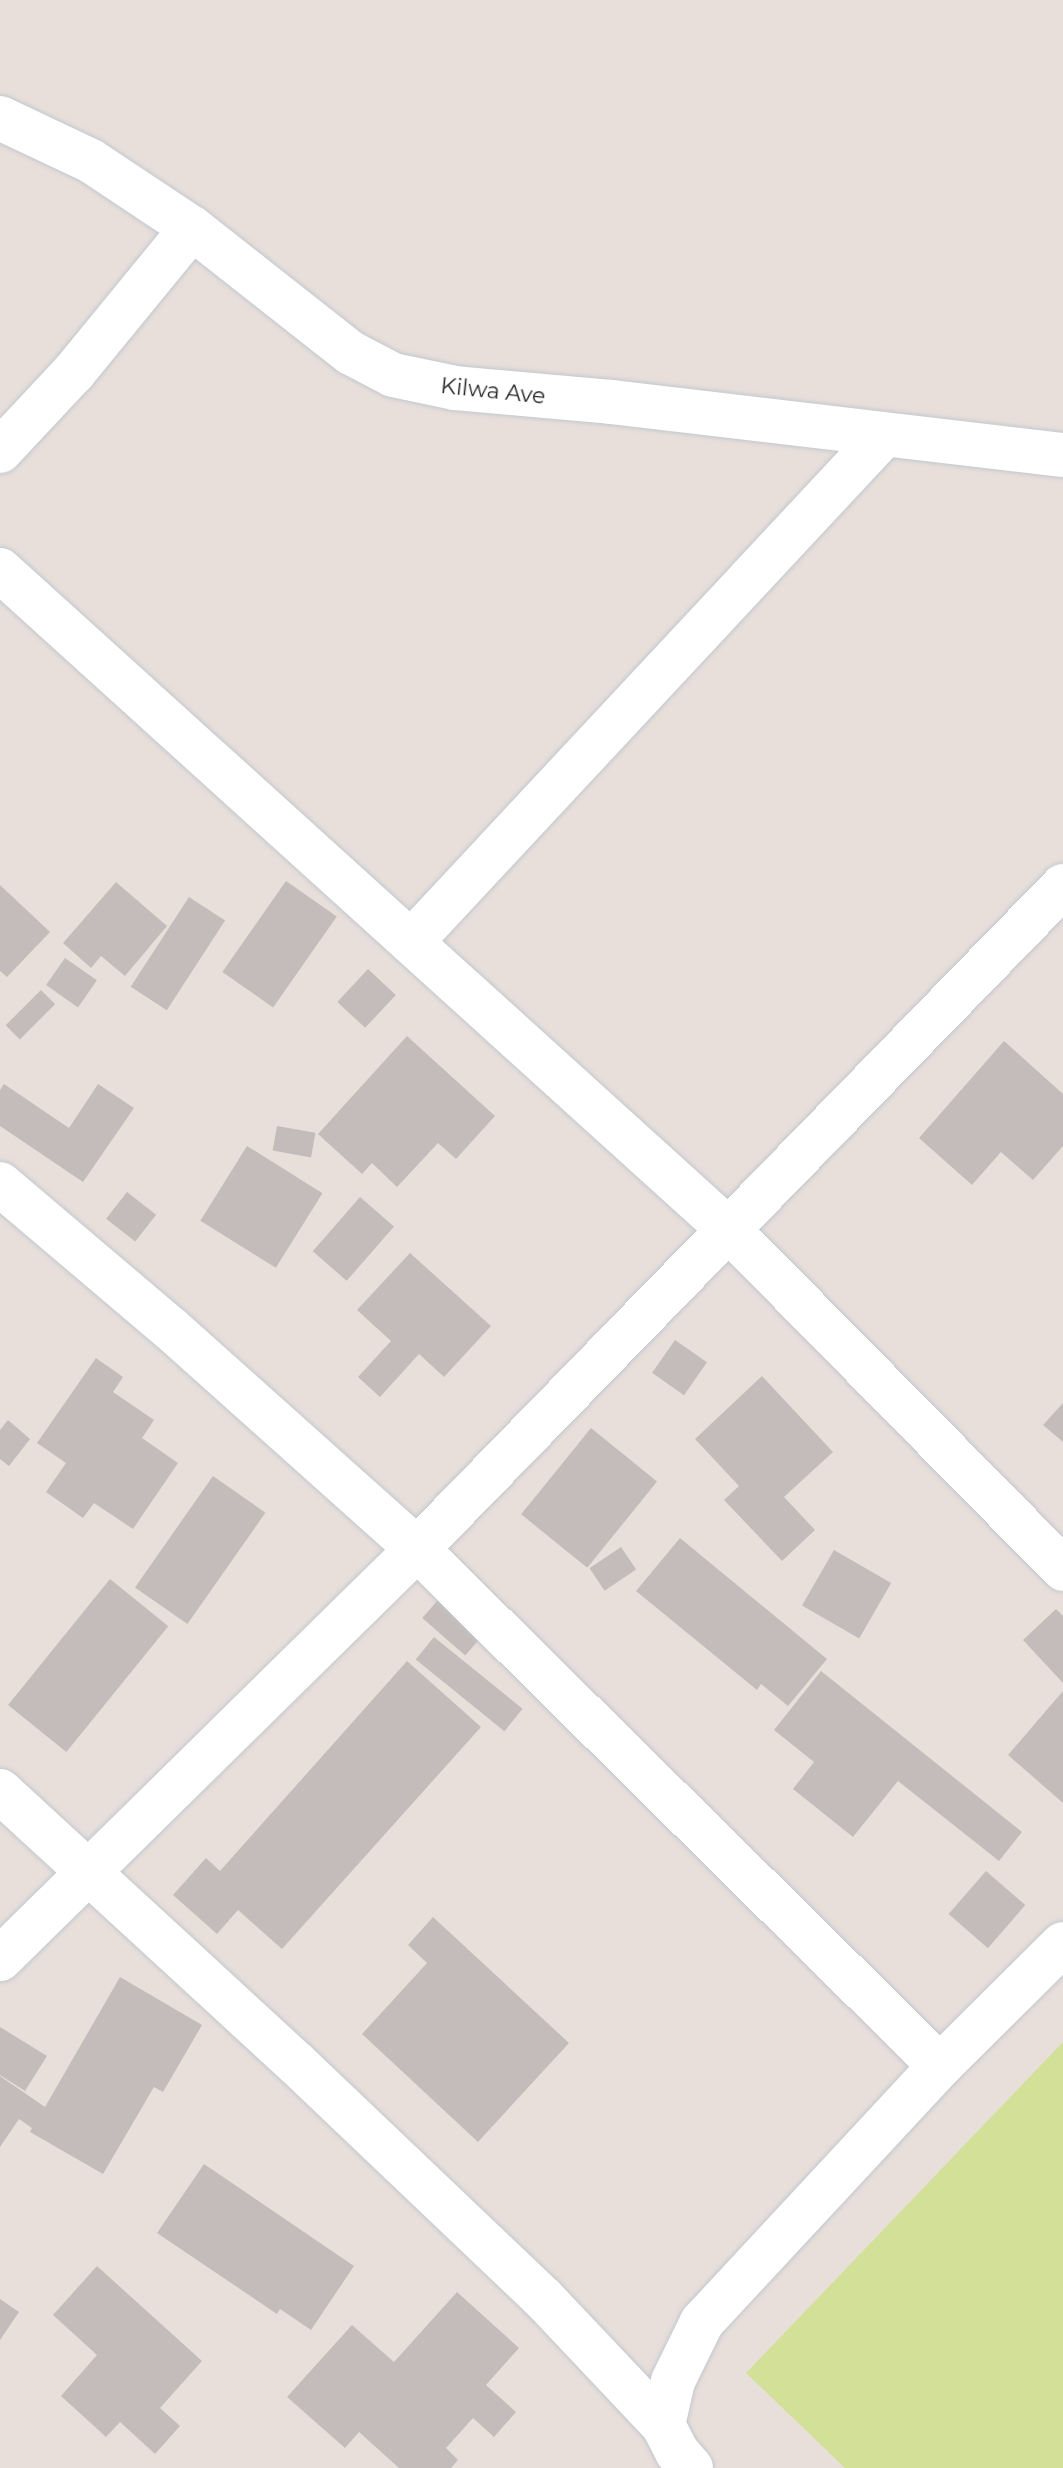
<!DOCTYPE html>
<html>
<head>
<meta charset="utf-8">
<style>
	body { margin:0 }
	#map { position:relative; width:1063px; height:2468px; overflow:hidden; background:#e9dfda; font-family:Montserrat,sans-serif }
	div>[style] { position:absolute }
	.pitch>* { inset:0; background:#d3e198 }
	.building>* { inset:0; background:#c4bcba; transform-origin:0 0 }
	.roads { filter:drop-shadow(0 0 2px #c2c8d0) drop-shadow(0 0 2px #c2c8d0) }
	.minor>* { height:44px; margin:-22px; padding:0 22px; transform-origin:22px; border-radius:22px; background:#fff }
	span { translate:-50% -50%; white-space:nowrap; text-align:center; line-height:1.15; -webkit-text-stroke:8px #fff; paint-order:stroke }
	.street-label { font-size:22px; color:#272727 }
</style>
</head>
<body>
<div id="map">
	<div class="pitch">
		<div style="clip-path:polygon(1063px 2042px,1063px 2468px,845px 2468px,746px 2373px)"></div>
	</div>
	<div class="building">
		<div style="left:286px;top:881px;width:62px;height:111px;rotate:35deg"></div>
		<div style="clip-path:polygon(116px 882px,167px 926px,125px 976px,101px 956px,91px 968px,63px 943px)"></div>
		<div style="clip-path:polygon(0 885px,50px 932px,7px 977px,0 971px)"></div>
		<div style="left:189px;top:897px;width:43px;height:107px;rotate:33deg"></div>
		<div style="left:65px;top:958px;width:39px;height:33px;rotate:35deg"></div>
		<div style="left:368px;top:969px;width:38px;height:45px;rotate:43deg"></div>
		<div style="left:41px;top:990px;width:20px;height:50px;rotate:45deg"></div>
		<div style="clip-path:polygon(407px 1036px,495px 1116px,456px 1159px,438px 1143px,397px 1187px,372px 1163px,362px 1174px,318px 1134px)"></div>
		<div style="clip-path:polygon(1004px 1041px,1063px 1094px,1063px 1146px,1033px 1180px,1001px 1152px,972px 1185px,919px 1138px)"></div>
		<div style="clip-path:polygon(4px 1084px,69px 1128px,98px 1084px,134px 1108px,83px 1182px,0 1126px,0 1090px)"></div>
		<div style="left:277px;top:1126px;width:39px;height:25px;rotate:10deg"></div>
		<div style="left:247px;top:1146px;width:89px;height:88px;rotate:32deg"></div>
		<div style="left:127px;top:1192px;width:37px;height:34px;rotate:38deg"></div>
		<div style="left:360px;top:1197px;width:45px;height:72px;rotate:41deg"></div>
		<div style="clip-path:polygon(410px 1253px,491px 1326px,444px 1377px,419px 1354px,380px 1397px,358px 1377px,391px 1341px,357px 1310px)"></div>
		<div style="left:675px;top:1340px;width:39px;height:40px;rotate:35deg"></div>
		<div style="clip-path:polygon(96px 1358px,123px 1377px,113px 1392px,154px 1420px,142px 1438px,178px 1463px,133px 1529px,94px 1503px,83px 1518px,46px 1492px,66px 1463px,37px 1443px)"></div>
		<div style="clip-path:polygon(762px 1376px,833px 1452px,784px 1497px,815px 1530px,782px 1561px,724px 1500px,739px 1486px,695px 1439px)"></div>
		<div style="clip-path:polygon(1063px 1403px,1063px 1442px,1043px 1425px)"></div>
		<div style="clip-path:polygon(8px 1420px,30px 1439px,9px 1466px,0 1459px,0 1430px)"></div>
		<div style="left:591px;top:1428px;width:85px;height:111px;rotate:39deg"></div>
		<div style="left:213px;top:1476px;width:64px;height:136px;rotate:35deg"></div>
		<div style="clip-path:polygon(680px 1538px,827px 1659px,788px 1706px,761px 1684px,757px 1690px,636px 1591px)"></div>
		<div style="left:621px;top:1547px;width:27px;height:38px;rotate:56deg"></div>
		<div style="left:834px;top:1550px;width:66px;height:64px;rotate:30deg"></div>
		<div style="left:110px;top:1579px;width:75px;height:162px;rotate:39deg"></div>
		<div style="left:438px;top:1600px;width:57px;height:24px;rotate:41deg"></div>
		<div style="clip-path:polygon(1056px 1609px,1063px 1616px,1063px 1683px,1023px 1640px)"></div>
		<div style="left:434px;top:1637px;width:114px;height:29px;rotate:39deg"></div>
		<div style="clip-path:polygon(407px 1661px,481px 1727px,282px 1949px,238px 1910px,217px 1934px,173px 1895px,206px 1858px,220px 1871px)"></div>
		<div style="clip-path:polygon(821px 1671px,1022px 1832px,999px 1861px,898px 1781px,853px 1837px,793px 1789px,814px 1762px,774px 1730px)"></div>
		<div style="clip-path:polygon(1063px 1691px,1063px 1803px,1008px 1755px)"></div>
		<div style="left:986px;top:1871px;width:52px;height:57px;rotate:41deg"></div>
		<div style="clip-path:polygon(433px 1917px,569px 2043px,478px 2142px,362px 2034px,427px 1963px,408px 1945px)"></div>
		<div style="clip-path:polygon(120px 1977px,202px 2025px,163px 2092px,154px 2087px,103px 2174px,30px 2132px,32px 2128px,19px 2119px,0 2147px,0 2076px,45px 2107px)"></div>
		<div style="clip-path:polygon(0 2027px,47px 2056px,25px 2091px,0 2075px)"></div>
		<div style="clip-path:polygon(204px 2164px,354px 2266px,311px 2330px,280px 2309px,277px 2314px,157px 2233px)"></div>
		<div style="clip-path:polygon(97px 2266px,202px 2361px,160px 2408px,180px 2426px,155px 2454px,120px 2422px,106px 2437px,61px 2396px,97px 2355px,53px 2315px)"></div>
		<div style="clip-path:polygon(457px 2292px,519px 2348px,486px 2385px,516px 2412px,494px 2437px,473px 2418px,446px 2448px,458px 2460px,451px 2468px,399px 2468px,359px 2432px,345px 2448px,287px 2397px,352px 2325px,394px 2362px)"></div>
		<div style="clip-path:polygon(0 2299px,19px 2312px,0 2340px)"></div>
	</div>
	<div class="roads">
		<div class="minor">
			<div style="left:0;top:118px;width:101px;rotate:25.3deg"></div>
			<div style="left:91px;top:161px;width:121px;rotate:33.6deg"></div>
			<div style="left:192px;top:228px;width:202px;rotate:38.2deg"></div>
			<div style="left:351px;top:353px;width:47px;rotate:27.6deg"></div>
			<div style="left:393px;top:375px;width:63px;rotate:11.8deg"></div>
			<div style="left:455px;top:388px;width:157px;rotate:5.1deg"></div>
			<div style="left:611px;top:402px;width:455px;rotate:6.7deg"></div>
			<div style="left:0;top:451px;width:108px;rotate:-46.9deg"></div>
			<div style="left:74px;top:372px;width:186px;rotate:-50.7deg"></div>
			<div style="left:0;top:570px;width:983px;rotate:42.16deg"></div>
			<div style="left:729px;top:1230px;width:476px;rotate:45.4deg"></div>
			<div style="left:411px;top:942px;width:692px;rotate:-46.99deg"></div>
			<div style="left:0;top:1184px;width:223px;rotate:40.3deg"></div>
			<div style="left:170px;top:1328px;width:331px;rotate:41.8deg"></div>
			<div style="left:417px;top:1549px;width:735px;rotate:44.67deg"></div>
			<div style="left:0;top:1791px;width:402px;rotate:42.6deg"></div>
			<div style="left:296px;top:2063px;width:340px;rotate:43.6deg"></div>
			<div style="left:542px;top:2297px;width:176px;rotate:46.6deg"></div>
			<div style="left:0;top:1959px;width:585px;rotate:-44.52deg"></div>
			<div style="left:417px;top:1549px;width:926px;rotate:-45.74deg"></div>
			<div style="left:691px;top:2468px;width:21px;rotate:-131deg"></div>
			<div style="left:677px;top:2452px;width:30px;rotate:-117deg"></div>
			<div style="left:663px;top:2425px;width:45px;rotate:-77.2deg"></div>
			<div style="left:673px;top:2381px;width:66px;rotate:-63.8deg"></div>
			<div style="left:702px;top:2322px;width:350px;rotate:-47.1deg"></div>
			<div style="left:940px;top:2066px;width:173px;rotate:-44.8deg"></div>
		</div>
	</div>
	<div class="street-label">
		<span style="left:493px;top:391px;rotate:6deg">Kilwa Ave</span>
	</div>
</div>
</body>
</html>
